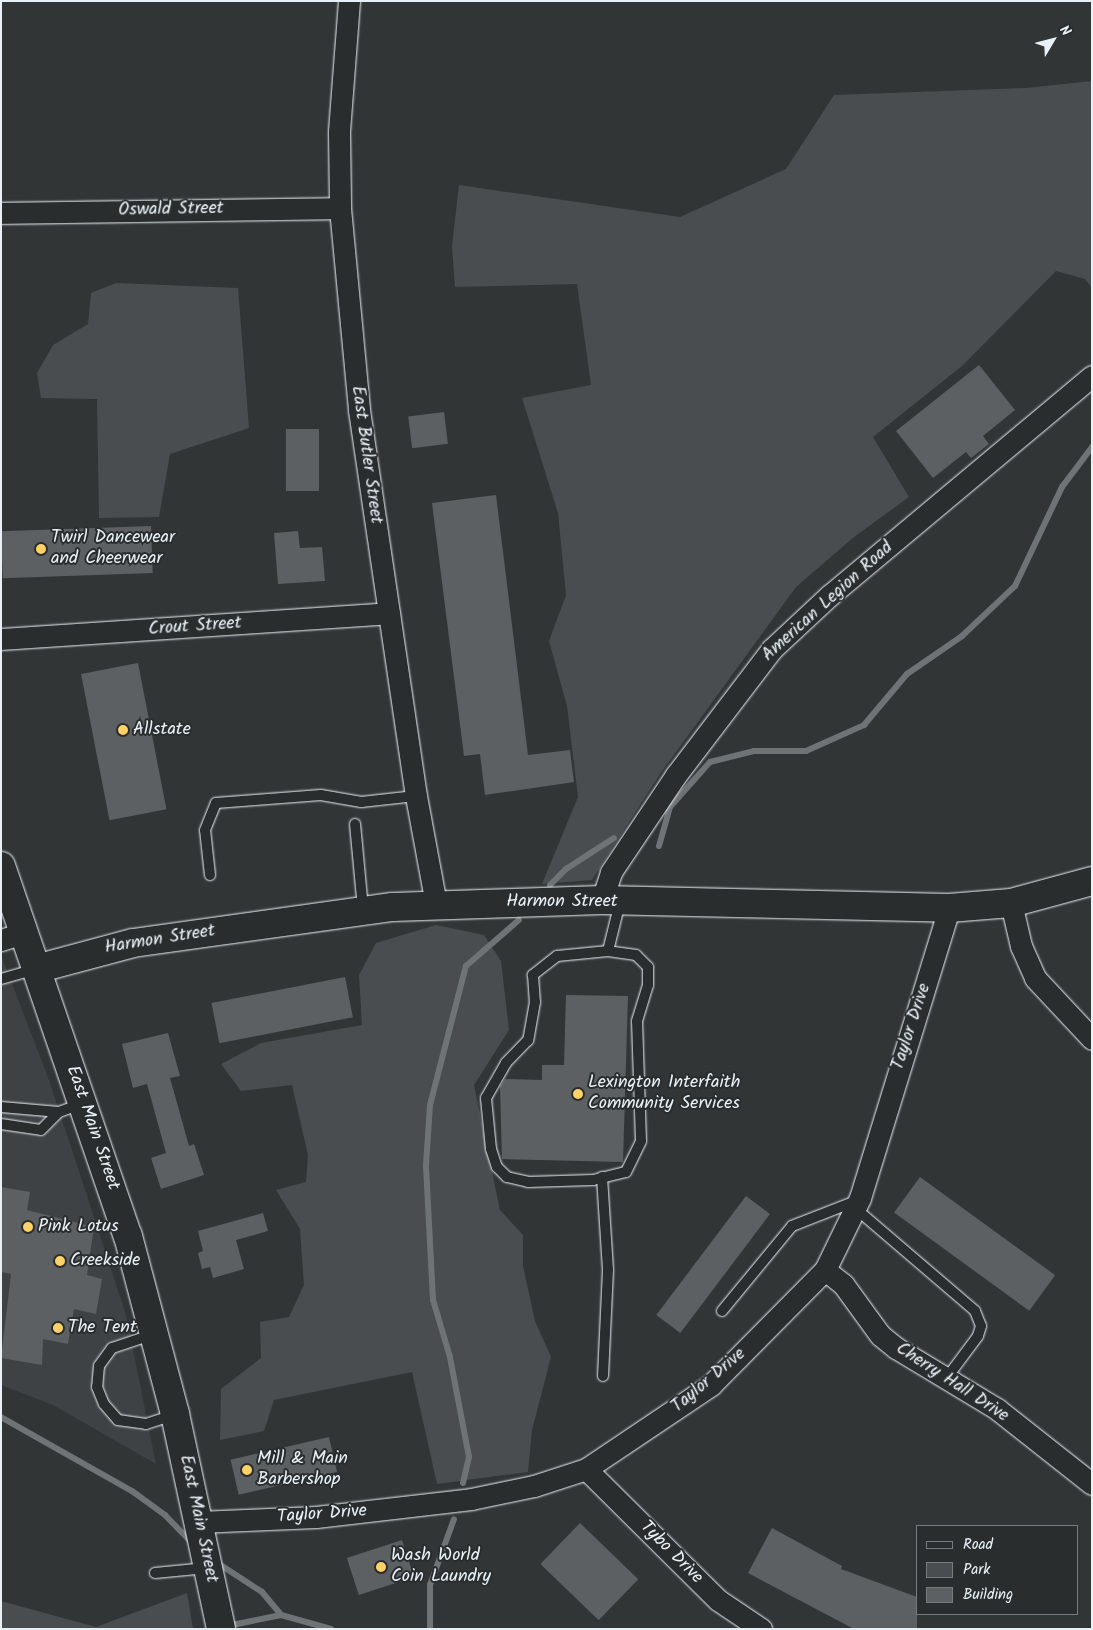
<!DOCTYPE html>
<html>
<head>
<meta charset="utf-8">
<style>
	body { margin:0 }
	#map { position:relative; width:1093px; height:1630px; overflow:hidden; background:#323536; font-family:Kalam,sans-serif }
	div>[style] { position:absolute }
	.built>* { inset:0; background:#3f4244 }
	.green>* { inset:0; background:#494d4f }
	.stream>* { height:6px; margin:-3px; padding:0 3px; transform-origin:3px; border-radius:3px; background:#6e7376 }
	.building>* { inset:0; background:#5c6063; transform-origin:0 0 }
	.roads { filter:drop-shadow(0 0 1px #e8f1f8) drop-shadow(0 0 1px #e8f1f8) }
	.lane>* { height:10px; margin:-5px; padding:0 5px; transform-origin:5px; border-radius:5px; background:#2a2d2e }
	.street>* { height:21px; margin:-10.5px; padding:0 10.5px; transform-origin:10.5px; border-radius:10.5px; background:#2a2d2e }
	.secondary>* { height:28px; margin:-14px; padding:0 14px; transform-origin:14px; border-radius:14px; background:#2a2d2e }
	.primary>* { height:28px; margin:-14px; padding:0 14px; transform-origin:14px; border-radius:14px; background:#2a2d2e }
	.dots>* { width:14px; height:14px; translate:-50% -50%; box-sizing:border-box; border:2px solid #2a2d2e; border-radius:50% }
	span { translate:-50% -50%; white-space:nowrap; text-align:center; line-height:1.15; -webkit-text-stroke:4px #2a2d2e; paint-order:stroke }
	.street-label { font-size:18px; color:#e8f1f8 }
	.poi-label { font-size:18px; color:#e8f1f8 }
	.left { translate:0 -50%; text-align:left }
	.frame { position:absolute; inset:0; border:2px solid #e8f1f8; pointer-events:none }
	.legend { position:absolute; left:916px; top:1525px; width:162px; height:90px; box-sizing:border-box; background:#2a2d2e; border:1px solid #767b7f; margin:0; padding:6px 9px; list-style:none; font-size:15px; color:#e8f1f8 }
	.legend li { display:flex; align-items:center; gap:10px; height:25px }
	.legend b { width:25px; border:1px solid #767b7f }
	.north { position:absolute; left:1028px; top:15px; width:50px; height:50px; -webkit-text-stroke:4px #2a2d2e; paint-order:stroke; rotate:53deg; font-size:14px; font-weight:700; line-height:20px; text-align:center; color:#e8f1f8 }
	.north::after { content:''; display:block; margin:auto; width:18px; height:22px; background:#e8f1f8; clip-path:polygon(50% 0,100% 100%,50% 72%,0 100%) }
</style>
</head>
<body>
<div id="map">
	<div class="built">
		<div style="clip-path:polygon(1px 955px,49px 1080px,126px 1315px,156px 1464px,53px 1405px,1px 1385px)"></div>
	</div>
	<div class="green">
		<div style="clip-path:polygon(1092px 81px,1092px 288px,1085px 279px,1056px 271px,962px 366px,873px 437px,909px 497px,854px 537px,796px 587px,660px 774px,592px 880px,542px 884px,578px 797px,567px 706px,549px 641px,566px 595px,558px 513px,522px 398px,591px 385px,577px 284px,455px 287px,452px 246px,459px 185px,680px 217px,786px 169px,834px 95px,1026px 88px)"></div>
		<div style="clip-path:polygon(116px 283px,238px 288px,249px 428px,170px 454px,159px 517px,99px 518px,97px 399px,41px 398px,37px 373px,53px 345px,88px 324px,91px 293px)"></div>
		<div style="clip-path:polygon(436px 925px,484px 935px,501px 961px,509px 1030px,474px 1085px,500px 1210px,523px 1235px,523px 1266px,535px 1321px,551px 1357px,532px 1430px,528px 1472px,437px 1484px,412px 1372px,274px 1400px,264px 1431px,220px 1440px,221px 1389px,261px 1358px,260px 1322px,289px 1317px,304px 1285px,300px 1229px,276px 1190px,306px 1182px,308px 1155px,292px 1085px,241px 1091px,221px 1064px,261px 1043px,362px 1025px,359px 975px,376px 943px)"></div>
		<div style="clip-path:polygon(187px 1593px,193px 1629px,1px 1629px,1px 1601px,96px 1627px)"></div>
	</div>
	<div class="stream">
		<div style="left:659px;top:846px;width:41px;rotate:-74.2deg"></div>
		<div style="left:670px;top:807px;width:60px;rotate:-48.4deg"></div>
		<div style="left:710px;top:762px;width:45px;rotate:-14deg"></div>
		<div style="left:754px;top:751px;width:52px"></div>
		<div style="left:806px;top:751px;width:64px;rotate:-24.1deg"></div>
		<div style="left:864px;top:725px;width:67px;rotate:-49.9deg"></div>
		<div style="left:907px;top:674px;width:67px;rotate:-34.6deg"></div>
		<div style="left:962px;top:636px;width:73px;rotate:-43.3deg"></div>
		<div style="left:1015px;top:586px;width:110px;rotate:-64.6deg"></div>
		<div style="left:1062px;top:487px;width:50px;rotate:-53.1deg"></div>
		<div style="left:550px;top:885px;width:23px;rotate:-45deg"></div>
		<div style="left:566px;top:869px;width:57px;rotate:-32.9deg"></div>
		<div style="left:1px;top:1417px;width:150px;rotate:29.5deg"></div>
		<div style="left:132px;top:1491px;width:41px;rotate:36deg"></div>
		<div style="left:165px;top:1515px;width:40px;rotate:46deg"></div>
		<div style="left:463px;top:1483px;width:27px;rotate:-77deg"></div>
		<div style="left:469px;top:1457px;width:102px;rotate:-100.8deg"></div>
		<div style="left:450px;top:1357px;width:59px;rotate:-106.6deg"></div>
		<div style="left:433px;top:1300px;width:135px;rotate:-93deg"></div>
		<div style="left:426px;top:1165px;width:60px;rotate:-86.2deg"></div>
		<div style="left:430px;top:1105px;width:144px;rotate:-75.5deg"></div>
		<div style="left:466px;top:966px;width:70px;rotate:-41deg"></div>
		<div style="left:216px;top:1562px;width:55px;rotate:33.1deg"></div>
		<div style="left:262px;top:1592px;width:30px;rotate:50deg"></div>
		<div style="left:227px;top:1626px;width:55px;rotate:-11.5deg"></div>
		<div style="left:281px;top:1615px;width:52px;rotate:15.6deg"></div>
		<div style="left:430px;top:1629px;width:44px;rotate:-90deg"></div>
		<div style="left:430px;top:1585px;width:70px;rotate:-70deg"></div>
	</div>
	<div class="building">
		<div style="clip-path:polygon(979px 365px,1015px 410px,983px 436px,989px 444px,971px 458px,966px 452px,933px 478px,896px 431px)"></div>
		<div style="left:444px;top:412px;width:32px;height:36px;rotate:83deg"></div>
		<div style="left:286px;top:429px;width:33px;height:62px"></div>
		<div style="clip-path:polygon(496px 495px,528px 755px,570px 750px,574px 782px,485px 795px,480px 754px,464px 756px,432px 503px)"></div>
		<div style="left:151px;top:526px;width:47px;height:150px;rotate:88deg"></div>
		<div style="clip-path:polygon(298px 531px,300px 548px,322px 547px,325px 581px,278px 584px,274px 533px)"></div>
		<div style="left:138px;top:663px;width:149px;height:58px;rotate:79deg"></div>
		<div style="left:345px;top:977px;width:41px;height:136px;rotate:79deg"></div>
		<div style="clip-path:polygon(566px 995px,628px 996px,623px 1162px,502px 1159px,500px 1087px,505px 1079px,542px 1080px,542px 1065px,564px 1065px)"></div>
		<div style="clip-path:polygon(168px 1033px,180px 1076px,170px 1078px,189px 1146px,194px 1144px,204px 1175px,161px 1189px,151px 1158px,166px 1153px,147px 1084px,133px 1088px,122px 1044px)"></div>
		<div style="left:920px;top:1177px;width:167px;height:44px;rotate:36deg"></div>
		<div style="clip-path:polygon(1px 1187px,30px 1192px,27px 1210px,94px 1227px,87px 1275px,102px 1279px,96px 1314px,74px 1309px,68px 1344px,43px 1339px,42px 1365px,1px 1358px,11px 1274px,1px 1272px)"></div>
		<div style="left:746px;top:1196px;width:30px;height:149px;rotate:37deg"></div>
		<div style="clip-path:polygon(263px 1213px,268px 1231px,236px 1240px,244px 1269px,213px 1278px,210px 1267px,202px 1269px,198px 1253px,203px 1251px,198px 1231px)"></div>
		<div style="left:329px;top:1437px;width:36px;height:101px;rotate:77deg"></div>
		<div style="left:580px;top:1523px;width:81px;height:57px;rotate:44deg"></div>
		<div style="clip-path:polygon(772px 1528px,842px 1566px,841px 1569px,917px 1597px,917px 1629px,854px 1629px,748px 1573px)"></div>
		<div style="left:402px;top:1540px;width:39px;height:58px;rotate:72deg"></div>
	</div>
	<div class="roads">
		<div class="lane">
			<div style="left:355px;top:824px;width:85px;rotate:84.6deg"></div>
			<div style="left:210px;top:875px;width:45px;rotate:-96.3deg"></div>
			<div style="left:205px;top:830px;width:29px;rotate:-68deg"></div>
			<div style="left:216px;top:803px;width:105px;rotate:-4.4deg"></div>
			<div style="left:321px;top:795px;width:41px;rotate:9.9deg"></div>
			<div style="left:361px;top:802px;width:55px;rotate:-6.2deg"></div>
			<div style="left:608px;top:951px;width:51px;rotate:174.4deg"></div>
			<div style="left:557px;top:956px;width:31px;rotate:142deg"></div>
			<div style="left:533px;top:975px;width:27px;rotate:86deg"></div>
			<div style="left:535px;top:1002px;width:39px;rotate:100deg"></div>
			<div style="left:528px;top:1040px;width:32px;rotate:134deg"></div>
			<div style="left:506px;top:1063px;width:40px;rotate:119.7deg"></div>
			<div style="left:486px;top:1098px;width:51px;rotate:84.4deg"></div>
			<div style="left:491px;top:1149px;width:19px;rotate:72deg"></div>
			<div style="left:497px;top:1167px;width:14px;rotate:45deg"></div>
			<div style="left:507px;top:1177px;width:22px;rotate:13deg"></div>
			<div style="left:528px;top:1182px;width:65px;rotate:-1.8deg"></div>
			<div style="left:593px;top:1180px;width:34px;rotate:-14deg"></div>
			<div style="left:626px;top:1172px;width:34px;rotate:-64deg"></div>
			<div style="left:641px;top:1141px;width:120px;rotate:-91.9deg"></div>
			<div style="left:637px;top:1021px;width:38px;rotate:-73deg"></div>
			<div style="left:648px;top:985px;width:18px;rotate:-90deg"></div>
			<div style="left:648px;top:967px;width:17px;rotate:-135deg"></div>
			<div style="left:636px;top:955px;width:28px;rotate:-172deg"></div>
			<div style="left:608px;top:951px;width:50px;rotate:-76.2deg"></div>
			<div style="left:1px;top:979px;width:35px;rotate:-16deg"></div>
			<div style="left:1px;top:1107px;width:58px;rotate:4.9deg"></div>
			<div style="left:59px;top:1112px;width:23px;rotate:-20deg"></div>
			<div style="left:1px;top:1124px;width:40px;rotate:8.5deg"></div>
			<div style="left:41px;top:1130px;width:25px;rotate:-45deg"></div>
			<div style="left:602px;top:1177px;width:93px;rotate:86.3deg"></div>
			<div style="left:608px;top:1270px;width:106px;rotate:92.7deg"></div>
			<div style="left:855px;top:1208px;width:158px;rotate:40.6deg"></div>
			<div style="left:975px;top:1311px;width:16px;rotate:68deg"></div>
			<div style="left:981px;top:1326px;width:10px;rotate:107deg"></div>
			<div style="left:978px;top:1336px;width:54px;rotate:126.7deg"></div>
			<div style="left:722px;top:1311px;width:110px;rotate:-50.5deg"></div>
			<div style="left:792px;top:1226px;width:69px;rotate:-21.3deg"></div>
			<div style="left:154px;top:1334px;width:44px;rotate:161.6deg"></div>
			<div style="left:112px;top:1348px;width:22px;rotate:126deg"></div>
			<div style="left:99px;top:1366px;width:21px;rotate:95deg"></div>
			<div style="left:97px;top:1387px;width:18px;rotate:68deg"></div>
			<div style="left:104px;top:1404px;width:21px;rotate:49deg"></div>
			<div style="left:118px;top:1420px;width:28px;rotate:8deg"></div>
			<div style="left:146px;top:1424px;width:29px;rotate:-18deg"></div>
			<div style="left:155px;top:1573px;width:52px;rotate:-5.5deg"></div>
		</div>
		<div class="street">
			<div style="left:349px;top:1px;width:131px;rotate:94.4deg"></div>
			<div style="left:339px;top:132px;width:76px;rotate:89.2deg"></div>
			<div style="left:340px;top:208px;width:203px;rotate:84.6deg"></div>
			<div style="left:359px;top:410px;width:390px;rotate:81.6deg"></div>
			<div style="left:416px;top:796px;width:110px;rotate:79.5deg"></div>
			<div style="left:1px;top:213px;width:339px;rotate:-0.8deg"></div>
			<div style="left:1px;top:639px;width:389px;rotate:-3.8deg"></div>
			<div style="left:602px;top:900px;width:29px;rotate:-72deg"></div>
			<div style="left:611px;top:872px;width:117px;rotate:-56.2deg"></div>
			<div style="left:676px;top:775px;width:158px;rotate:-52.7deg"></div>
			<div style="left:772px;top:649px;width:79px;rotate:-43deg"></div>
			<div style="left:830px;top:595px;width:341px;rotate:-39.9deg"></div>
			<div style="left:1011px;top:903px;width:44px;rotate:76.9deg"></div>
			<div style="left:1021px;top:946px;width:35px;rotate:66deg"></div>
			<div style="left:1035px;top:978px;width:83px;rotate:46.9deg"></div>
			<div style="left:1px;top:940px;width:23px;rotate:-18deg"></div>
			<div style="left:825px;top:1270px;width:23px;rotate:38deg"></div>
			<div style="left:843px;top:1284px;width:63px;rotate:54deg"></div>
			<div style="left:880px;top:1335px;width:21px;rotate:39deg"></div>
			<div style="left:896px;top:1348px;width:118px;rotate:31.1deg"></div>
			<div style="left:997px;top:1409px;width:121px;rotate:38.3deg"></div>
			<div style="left:586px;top:1469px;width:186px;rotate:44.8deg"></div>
			<div style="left:718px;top:1600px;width:52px;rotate:34deg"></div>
			<div style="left:198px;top:1522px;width:118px;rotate:-2.4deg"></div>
			<div style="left:316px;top:1517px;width:156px;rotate:-6.6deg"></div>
			<div style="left:471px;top:1499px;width:64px;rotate:-11.7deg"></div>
			<div style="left:534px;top:1486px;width:55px;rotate:-18.1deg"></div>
			<div style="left:586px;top:1469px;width:151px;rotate:-33.9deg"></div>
			<div style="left:711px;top:1385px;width:162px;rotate:-45.3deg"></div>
			<div style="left:825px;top:1270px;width:80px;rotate:-64.1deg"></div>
			<div style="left:860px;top:1198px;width:303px;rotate:-72.9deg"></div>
		</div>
		<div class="secondary">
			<div style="left:36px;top:969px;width:100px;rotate:-15deg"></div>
			<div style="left:133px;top:943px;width:262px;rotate:-7.9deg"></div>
			<div style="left:393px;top:907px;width:209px;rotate:-1.9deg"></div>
			<div style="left:602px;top:900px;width:347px;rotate:1.3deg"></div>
			<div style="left:949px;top:908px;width:62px;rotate:-4.6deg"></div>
			<div style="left:1011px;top:903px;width:84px;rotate:-15.2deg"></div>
		</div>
		<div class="primary">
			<div style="left:1px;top:866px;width:391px;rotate:71.1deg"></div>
			<div style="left:128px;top:1236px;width:184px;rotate:75.2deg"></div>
			<div style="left:175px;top:1414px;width:220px;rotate:77.9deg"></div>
		</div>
	</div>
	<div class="dots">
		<div style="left:41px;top:549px;background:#ffd166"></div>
		<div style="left:123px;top:730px;background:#ffd166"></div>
		<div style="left:578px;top:1094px;background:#ffd166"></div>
		<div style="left:28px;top:1227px;background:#ffd166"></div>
		<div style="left:60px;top:1261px;background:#ffd166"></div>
		<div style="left:58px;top:1328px;background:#ffd166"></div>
		<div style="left:247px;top:1470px;background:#ffd166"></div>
		<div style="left:381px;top:1567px;background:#ffd166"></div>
	</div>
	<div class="street-label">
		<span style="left:171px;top:210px;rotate:-1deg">Oswald Street</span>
		<span style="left:366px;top:455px;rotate:82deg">East Butler Street</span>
		<span style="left:828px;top:602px;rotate:-42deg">American Legion Road</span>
		<span style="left:195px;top:627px;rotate:-4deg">Crout Street</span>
		<span style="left:562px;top:902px">Harmon Street</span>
		<span style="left:160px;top:940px;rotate:-9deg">Harmon Street</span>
		<span style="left:912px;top:1027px;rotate:-72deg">Taylor Drive</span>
		<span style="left:92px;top:1128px;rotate:71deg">East Main Street</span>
		<span style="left:709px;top:1381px;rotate:-40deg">Taylor Drive</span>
		<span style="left:952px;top:1383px;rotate:33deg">Cherry Hall Drive</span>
		<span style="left:322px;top:1515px;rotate:-4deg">Taylor Drive</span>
		<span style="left:198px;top:1519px;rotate:78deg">East Main Street</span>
		<span style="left:671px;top:1553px;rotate:45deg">Tybo Drive</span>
	</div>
	<div class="poi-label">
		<span class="left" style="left:51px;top:549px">Twirl Dancewear<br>and Cheerwear</span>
		<span class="left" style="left:133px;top:730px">Allstate</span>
		<span class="left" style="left:588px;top:1094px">Lexington Interfaith<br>Community Services</span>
		<span class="left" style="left:38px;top:1227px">Pink Lotus</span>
		<span class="left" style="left:70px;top:1261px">Creekside</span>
		<span class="left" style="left:68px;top:1328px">The Tent</span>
		<span class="left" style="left:257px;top:1470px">Mill &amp; Main<br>Barbershop</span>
		<span class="left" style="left:391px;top:1567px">Wash World<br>Coin Laundry</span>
	</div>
	<div class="frame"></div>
	<ul class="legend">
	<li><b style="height:6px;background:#2a2d2e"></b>Road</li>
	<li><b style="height:14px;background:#494d4f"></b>Park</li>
	<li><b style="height:14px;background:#5c6063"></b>Building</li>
	</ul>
	<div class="north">N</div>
</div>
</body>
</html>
